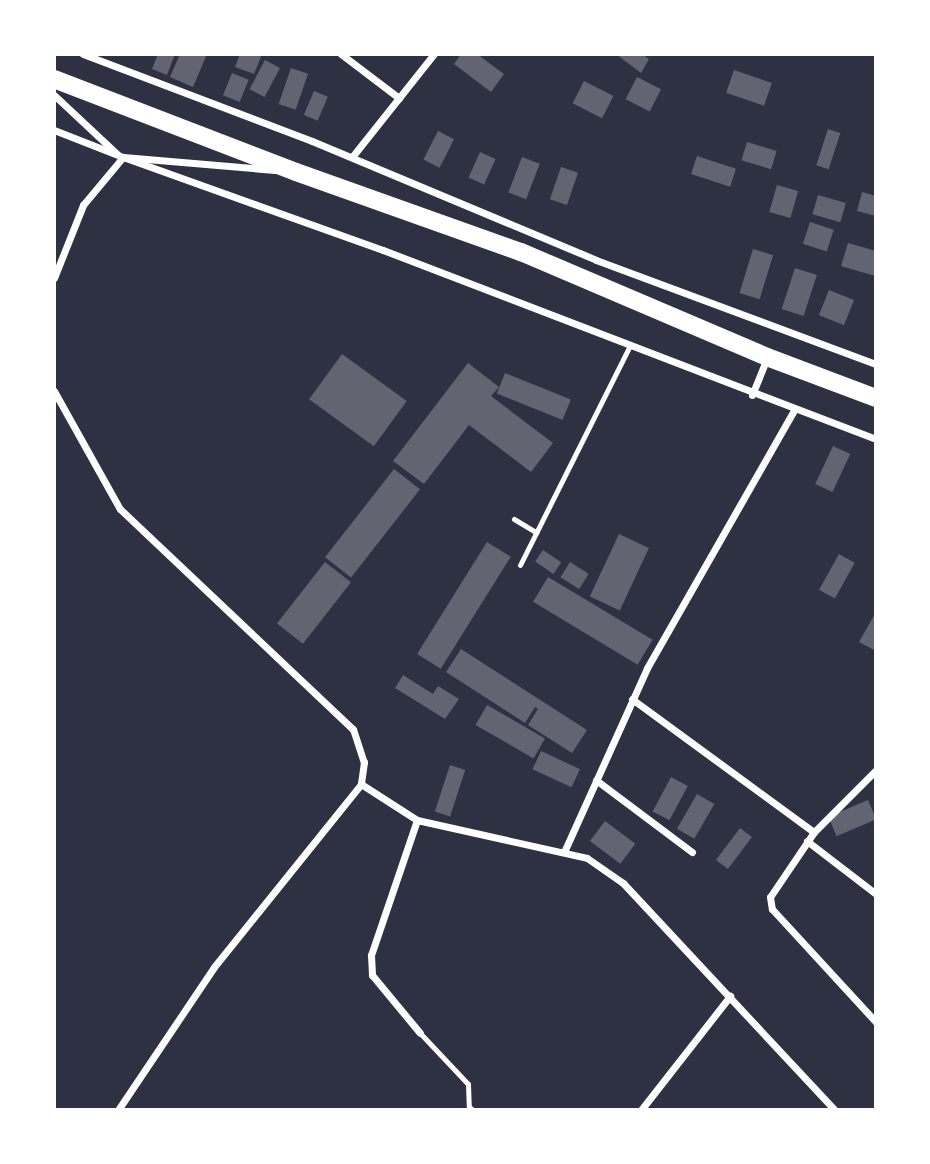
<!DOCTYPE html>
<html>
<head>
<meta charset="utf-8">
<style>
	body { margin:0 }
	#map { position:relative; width:930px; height:1164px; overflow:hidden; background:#2d3142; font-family:"Space Grotesk",sans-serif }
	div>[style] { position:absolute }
	.building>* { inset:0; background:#626471; transform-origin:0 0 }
	.service>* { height:5px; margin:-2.5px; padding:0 2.5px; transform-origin:2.5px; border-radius:2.5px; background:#fff }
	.minor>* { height:7px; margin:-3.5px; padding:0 3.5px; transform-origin:3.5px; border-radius:3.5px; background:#fff }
	.primary>* { height:18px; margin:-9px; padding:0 9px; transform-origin:9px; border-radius:9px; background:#fff }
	span { translate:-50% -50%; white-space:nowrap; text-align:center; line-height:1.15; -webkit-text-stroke:5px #fff; paint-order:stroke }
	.frame { position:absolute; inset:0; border:56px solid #fff; pointer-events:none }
</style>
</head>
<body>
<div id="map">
	<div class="building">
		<div style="clip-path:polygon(158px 54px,175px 54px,167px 75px,152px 69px)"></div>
		<div style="clip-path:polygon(180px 54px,207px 54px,193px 87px,170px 77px)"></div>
		<div style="clip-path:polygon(240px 54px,262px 54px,254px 74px,235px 67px)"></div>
		<div style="clip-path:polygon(461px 54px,477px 54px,504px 74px,491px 92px,454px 64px)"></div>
		<div style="clip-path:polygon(616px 54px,642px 54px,649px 59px,641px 73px)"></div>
		<div style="left:265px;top:60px;width:17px;height:33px;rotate:28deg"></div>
		<div style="left:291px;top:68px;width:18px;height:38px;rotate:19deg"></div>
		<div style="left:734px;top:70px;width:40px;height:24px;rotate:19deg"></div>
		<div style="left:232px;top:73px;width:18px;height:24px;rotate:22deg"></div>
		<div style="left:637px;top:77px;width:27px;height:25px;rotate:27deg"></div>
		<div style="left:584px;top:81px;width:33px;height:25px;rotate:27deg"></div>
		<div style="left:314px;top:91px;width:15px;height:26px;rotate:23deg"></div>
		<div style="left:828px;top:129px;width:13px;height:38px;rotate:18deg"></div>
		<div style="left:438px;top:131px;width:18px;height:32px;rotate:27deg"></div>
		<div style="left:747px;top:142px;width:31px;height:19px;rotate:17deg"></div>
		<div style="left:480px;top:152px;width:17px;height:28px;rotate:24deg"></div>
		<div style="left:697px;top:156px;width:41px;height:19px;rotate:18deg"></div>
		<div style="left:522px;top:157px;width:19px;height:38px;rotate:21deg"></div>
		<div style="left:561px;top:167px;width:18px;height:34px;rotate:19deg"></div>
		<div style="left:777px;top:185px;width:22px;height:28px;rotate:16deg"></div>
		<div style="clip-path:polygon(862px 192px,876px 196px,876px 216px,857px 211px)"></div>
		<div style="left:818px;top:195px;width:29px;height:20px;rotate:16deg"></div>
		<div style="left:810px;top:222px;width:25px;height:23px;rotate:18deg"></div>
		<div style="clip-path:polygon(848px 243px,876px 251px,875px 276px,841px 266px)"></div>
		<div style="left:753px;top:249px;width:21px;height:46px;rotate:17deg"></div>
		<div style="left:795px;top:268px;width:23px;height:43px;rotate:18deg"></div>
		<div style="left:829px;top:290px;width:27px;height:27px;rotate:22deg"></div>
		<div style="left:342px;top:354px;width:80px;height:56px;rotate:36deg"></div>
		<div style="clip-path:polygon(468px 363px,499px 387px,491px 396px,553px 443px,531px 472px,469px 425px,424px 484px,393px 461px)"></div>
		<div style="left:505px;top:373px;width:71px;height:22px;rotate:22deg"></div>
		<div style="left:833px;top:446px;width:19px;height:42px;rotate:25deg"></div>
		<div style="left:394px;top:469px;width:33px;height:112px;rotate:38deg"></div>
		<div style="left:619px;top:534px;width:33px;height:69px;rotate:25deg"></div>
		<div style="left:487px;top:542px;width:28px;height:132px;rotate:32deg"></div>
		<div style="left:543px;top:550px;width:22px;height:14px;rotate:34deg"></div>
		<div style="left:839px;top:554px;width:18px;height:41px;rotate:29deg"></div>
		<div style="left:325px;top:562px;width:33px;height:78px;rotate:38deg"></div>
		<div style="left:570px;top:562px;width:22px;height:18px;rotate:32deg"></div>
		<div style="left:548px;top:577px;width:122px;height:29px;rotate:31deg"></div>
		<div style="clip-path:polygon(876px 612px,876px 651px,859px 642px)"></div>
		<div style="clip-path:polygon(461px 649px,587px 730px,572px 753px,528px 725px,538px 709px,535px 707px,525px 723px,446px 672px)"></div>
		<div style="clip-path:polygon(403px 675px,433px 694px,438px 686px,459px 699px,445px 719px,395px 688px)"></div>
		<div style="left:487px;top:705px;width:67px;height:23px;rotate:30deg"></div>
		<div style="left:541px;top:751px;width:43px;height:20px;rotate:25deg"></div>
		<div style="left:450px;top:765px;width:16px;height:49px;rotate:18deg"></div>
		<div style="left:671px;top:777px;width:19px;height:39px;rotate:28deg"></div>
		<div style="left:697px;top:794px;width:20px;height:40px;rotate:30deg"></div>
		<div style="left:868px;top:800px;width:21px;height:43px;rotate:67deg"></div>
		<div style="left:605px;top:821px;width:38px;height:25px;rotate:37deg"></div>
		<div style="left:740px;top:828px;width:15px;height:40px;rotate:37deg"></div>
	</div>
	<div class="service">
		<div style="left:514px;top:519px;width:26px;rotate:31deg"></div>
		<div style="left:520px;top:565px;width:244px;rotate:-63.4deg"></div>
		<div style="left:420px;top:1033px;width:70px;rotate:46.7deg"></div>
		<div style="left:468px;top:1084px;width:23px;rotate:88deg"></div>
		<div style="left:469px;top:1107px;width:5px;rotate:37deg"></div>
	</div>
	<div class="minor">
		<div style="left:83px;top:54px;width:245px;rotate:20.8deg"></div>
		<div style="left:312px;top:141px;width:308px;rotate:22.7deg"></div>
		<div style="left:596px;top:260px;width:299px;rotate:20.4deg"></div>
		<div style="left:341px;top:54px;width:73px;rotate:37.2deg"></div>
		<div style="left:54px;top:95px;width:86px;rotate:43.1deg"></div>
		<div style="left:54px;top:130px;width:74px;rotate:21.4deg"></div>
		<div style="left:123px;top:157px;width:152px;rotate:4.9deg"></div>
		<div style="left:352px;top:157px;width:132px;rotate:-51.5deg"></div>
		<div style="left:54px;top:278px;width:79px;rotate:-68.3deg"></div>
		<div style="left:83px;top:205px;width:62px;rotate:-50.2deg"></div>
		<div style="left:123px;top:157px;width:276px;rotate:19.7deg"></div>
		<div style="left:383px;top:250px;width:528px;rotate:20.98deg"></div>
		<div style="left:54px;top:391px;width:135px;rotate:60.8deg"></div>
		<div style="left:120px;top:509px;width:320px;rotate:43.4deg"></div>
		<div style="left:353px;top:729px;width:35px;rotate:72deg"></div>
		<div style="left:364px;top:762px;width:22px;rotate:98deg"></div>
		<div style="left:361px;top:784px;width:67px;rotate:32.7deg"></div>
		<div style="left:417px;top:820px;width:174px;rotate:12.6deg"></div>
		<div style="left:587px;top:858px;width:44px;rotate:34.8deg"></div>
		<div style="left:623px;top:883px;width:311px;rotate:47deg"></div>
		<div style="left:752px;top:395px;width:40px;rotate:-68deg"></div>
		<div style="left:632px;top:699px;width:225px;rotate:36.2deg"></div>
		<div style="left:876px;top:770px;width:88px;rotate:135deg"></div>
		<div style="left:814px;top:832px;width:78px;rotate:124.1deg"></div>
		<div style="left:770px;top:897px;width:12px;rotate:81deg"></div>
		<div style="left:772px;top:909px;width:154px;rotate:47.4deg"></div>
		<div style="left:596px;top:780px;width:120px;rotate:36.9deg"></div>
		<div style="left:417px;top:820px;width:143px;rotate:108.8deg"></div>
		<div style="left:371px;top:955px;width:20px;rotate:87deg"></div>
		<div style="left:372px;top:975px;width:75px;rotate:50.4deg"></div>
		<div style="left:807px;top:841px;width:87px;rotate:37.5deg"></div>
		<div style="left:564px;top:852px;width:202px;rotate:-65.7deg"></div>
		<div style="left:647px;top:668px;width:297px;rotate:-60.3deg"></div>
		<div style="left:118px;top:1110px;width:172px;rotate:-56.1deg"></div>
		<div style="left:214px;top:967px;width:235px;rotate:-51.2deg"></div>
		<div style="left:641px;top:1110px;width:145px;rotate:-52deg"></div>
	</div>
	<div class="primary">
		<div style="left:54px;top:79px;width:259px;rotate:21deg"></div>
		<div style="left:296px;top:172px;width:239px;rotate:19.6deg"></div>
		<div style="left:521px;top:252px;width:267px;rotate:23.1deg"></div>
		<div style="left:767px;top:357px;width:116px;rotate:20.6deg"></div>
	</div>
	<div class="frame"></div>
</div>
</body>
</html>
